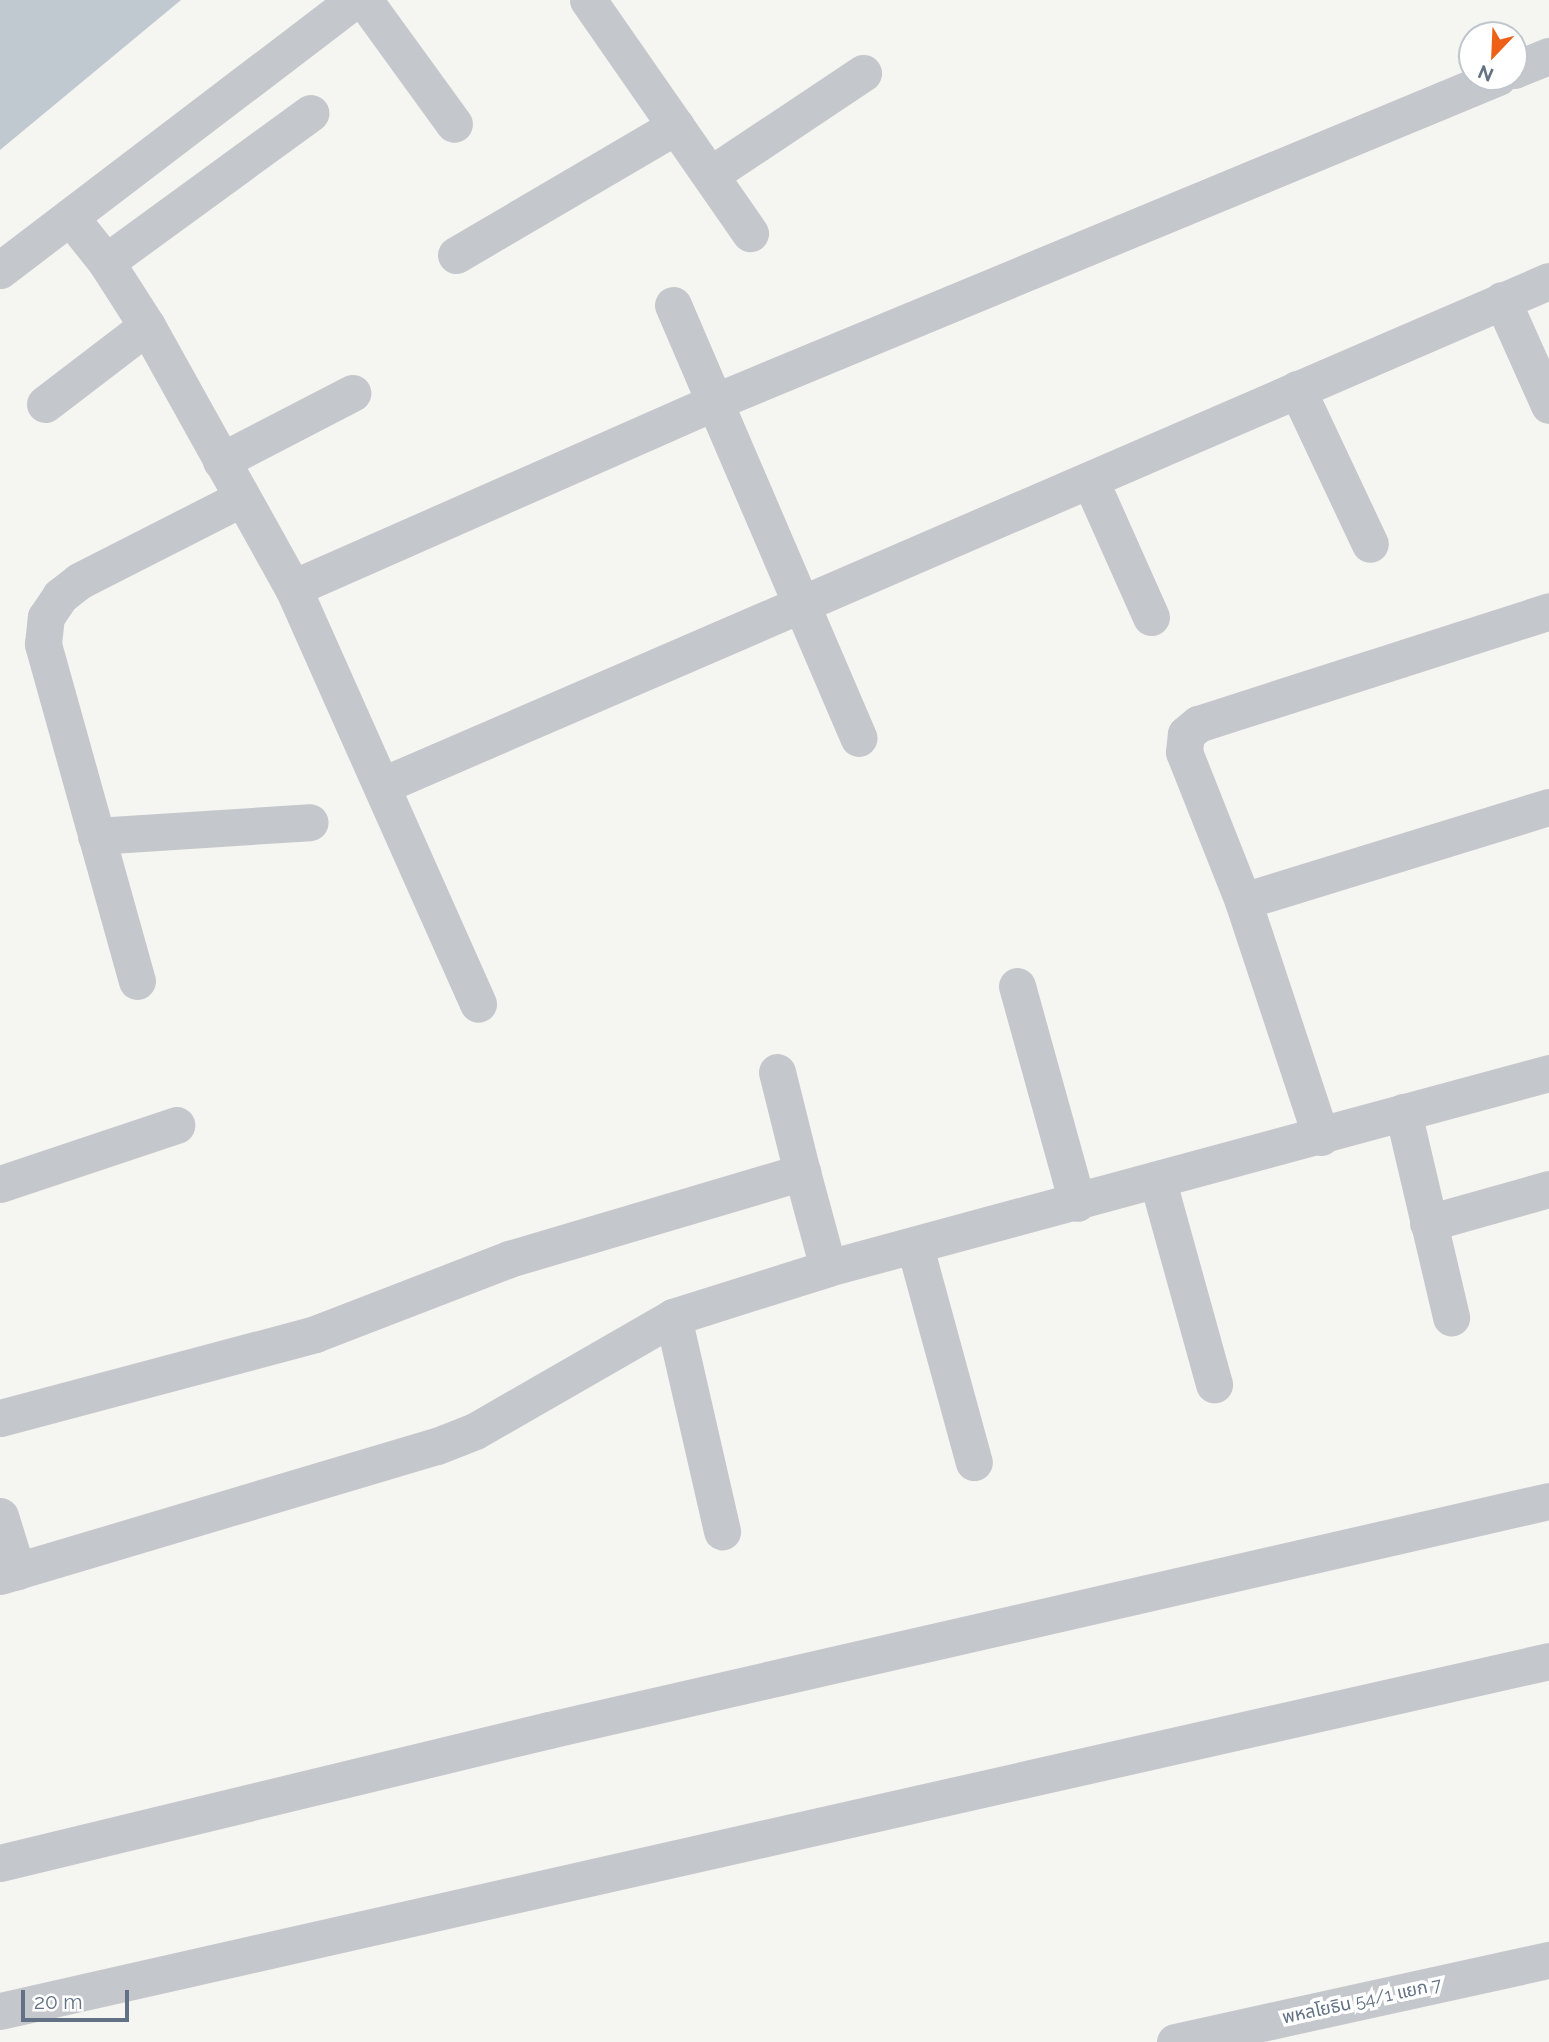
<!DOCTYPE html>
<html>
<head>
<meta charset="utf-8">
<style>
	body { margin:0 }
	#map { position:relative; width:1549px; height:2042px; overflow:hidden; background:#f5f5f1; font-family:Raleway,"Noto Sans Thai",sans-serif }
	div>[style] { position:absolute }
	.water>* { inset:0; background:#c0c9cf }
	.minor>* { height:37px; margin:-18.5px; padding:0 18.5px; transform-origin:18.5px; border-radius:18.5px; background:#c4c7cb }
	span { translate:-50% -50%; white-space:nowrap; text-align:center; line-height:1.15; -webkit-text-stroke:7px #fff; paint-order:stroke }
	.street-label { font-size:18px; color:#627184 }
	.north { position:absolute; left:1458px; top:21px; width:70px; height:70px; box-sizing:border-box; background:#fff; border:2px solid #c0c6ce; border-radius:50%; rotate:203deg; font-size:19px; font-weight:700; line-height:28px; text-align:center; color:#627184 }
	.north::after { content:''; display:block; margin:auto; width:24px; height:32px; background:#ee6018; clip-path:polygon(50% 0,100% 100%,50% 72%,0 100%) }
	.scale { position:absolute; left:21px; top:1990px; width:108px; height:32px; box-sizing:border-box; border:4px solid #627184; border-top:0; padding-left:9px; font-size:21px; line-height:24px; white-space:nowrap; color:#627184; -webkit-text-stroke:5px #fff; paint-order:stroke }
</style>
</head>
<body>
<div id="map">
	<div class="water">
		<div style="clip-path:polygon(0 0,181px 0,0 150px)"></div>
	</div>
	<div class="minor">
		<div style="left:364px;top:0;width:153px;rotate:54deg"></div>
		<div style="left:588px;top:0;width:284px;rotate:55.2deg"></div>
		<div style="left:1514px;top:70px;width:38px;rotate:-22deg"></div>
		<div style="left:710px;top:175px;width:184px;rotate:-33.7deg"></div>
		<div style="left:70px;top:217px;width:58px;rotate:51.3deg"></div>
		<div style="left:106px;top:262px;width:76px;rotate:57.4deg"></div>
		<div style="left:147px;top:326px;width:300px;rotate:60.9deg"></div>
		<div style="left:293px;top:588px;width:455px;rotate:66deg"></div>
		<div style="left:456px;top:255px;width:255px;rotate:-30.4deg"></div>
		<div style="left:106px;top:262px;width:253px;rotate:-36.1deg"></div>
		<div style="left:0;top:270px;width:445px;rotate:-37.3deg"></div>
		<div style="left:1502px;top:300px;width:115px;rotate:65.9deg"></div>
		<div style="left:673px;top:305px;width:471px;rotate:66.8deg"></div>
		<div style="left:1297px;top:389px;width:171px;rotate:64.8deg"></div>
		<div style="left:45px;top:404px;width:128px;rotate:-37.4deg"></div>
		<div style="left:221px;top:461px;width:148px;rotate:-27.4deg"></div>
		<div style="left:1090px;top:480px;width:150px;rotate:66deg"></div>
		<div style="left:293px;top:588px;width:460px;rotate:-23.8deg"></div>
		<div style="left:714px;top:402px;width:849px;rotate:-22.52deg"></div>
		<div style="left:383px;top:785px;width:1270px;rotate:-23.38deg"></div>
		<div style="left:96px;top:836px;width:214px;rotate:-3.7deg"></div>
		<div style="left:1243px;top:901px;width:320px;rotate:-17.1deg"></div>
		<div style="left:137px;top:981px;width:350px;rotate:-105.6deg"></div>
		<div style="left:43px;top:644px;width:27px;rotate:-84deg"></div>
		<div style="left:46px;top:617px;width:25px;rotate:-56deg"></div>
		<div style="left:60px;top:596px;width:24px;rotate:-38deg"></div>
		<div style="left:79px;top:581px;width:183px;rotate:-27deg"></div>
		<div style="left:1017px;top:986px;width:225px;rotate:74.5deg"></div>
		<div style="left:777px;top:1072px;width:103px;rotate:76deg"></div>
		<div style="left:1403px;top:1112px;width:211px;rotate:76.8deg"></div>
		<div style="left:1321px;top:1137px;width:249px;rotate:-108.3deg"></div>
		<div style="left:1243px;top:901px;width:160px;rotate:-111.6deg"></div>
		<div style="left:1184px;top:752px;width:18px;rotate:-84deg"></div>
		<div style="left:1186px;top:734px;width:16px;rotate:-40deg"></div>
		<div style="left:1198px;top:724px;width:369px;rotate:-17.8deg"></div>
		<div style="left:1158px;top:1182px;width:210px;rotate:74.5deg"></div>
		<div style="left:0;top:1184px;width:186px;rotate:-18.5deg"></div>
		<div style="left:1428px;top:1223px;width:126px;rotate:-15.7deg"></div>
		<div style="left:915px;top:1247px;width:223px;rotate:74.7deg"></div>
		<div style="left:673px;top:1317px;width:220px;rotate:77.1deg"></div>
		<div style="left:0;top:1418px;width:326px;rotate:-14.9deg"></div>
		<div style="left:315px;top:1334px;width:208px;rotate:-21.1deg"></div>
		<div style="left:509px;top:1259px;width:306px;rotate:-16.5deg"></div>
		<div style="left:802px;top:1172px;width:99px;rotate:74.8deg"></div>
		<div style="left:0;top:1516px;width:58px;rotate:72.8deg"></div>
		<div style="left:0;top:1576px;width:456px;rotate:-16.6deg"></div>
		<div style="left:437px;top:1446px;width:41px;rotate:-21.5deg"></div>
		<div style="left:475px;top:1431px;width:228px;rotate:-29.9deg"></div>
		<div style="left:673px;top:1317px;width:163px;rotate:-17.5deg"></div>
		<div style="left:828px;top:1268px;width:747px;rotate:-15.13deg"></div>
		<div style="left:0;top:1863px;width:565px;rotate:-13.62deg"></div>
		<div style="left:549px;top:1730px;width:1026px;rotate:-12.9deg"></div>
		<div style="left:0;top:2011px;width:1588px;rotate:-12.73deg"></div>
		<div style="left:1175px;top:2042px;width:383px;rotate:-12.4deg"></div>
	</div>
	<div class="street-label">
		<span style="left:1362px;top:2001px;rotate:-12deg">พหลโยธิน 54/1 แยก 7</span>
	</div>
	<div class="north">N</div>
	<div class="scale">20 m</div>
</div>
</body>
</html>
